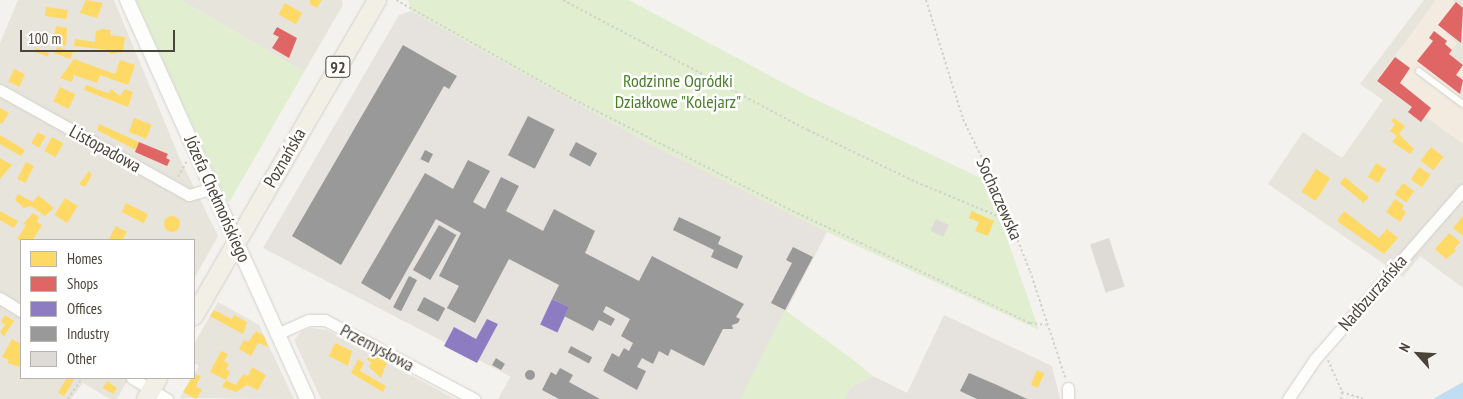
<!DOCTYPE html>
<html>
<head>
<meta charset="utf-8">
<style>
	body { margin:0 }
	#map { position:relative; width:1463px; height:399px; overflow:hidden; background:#f4f2ee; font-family:"PT Sans Narrow",sans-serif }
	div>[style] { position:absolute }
	.residential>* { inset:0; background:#e7e4dc }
	.commercial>* { inset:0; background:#f3ebdf }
	.industrial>* { inset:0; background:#e6e2de }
	.green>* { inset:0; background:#e1eecf }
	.parking>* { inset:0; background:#e6e3df }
	.water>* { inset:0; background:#c0ddf1 }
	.homes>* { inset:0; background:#ffd966; transform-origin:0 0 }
	.round { border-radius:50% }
	.shops>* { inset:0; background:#e06666 }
	.offices>* { inset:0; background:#8e7cc3; transform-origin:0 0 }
	.industry>* { inset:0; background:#999; transform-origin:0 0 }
	.building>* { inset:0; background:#dedbd6; transform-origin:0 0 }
	.path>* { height:2px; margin-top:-1px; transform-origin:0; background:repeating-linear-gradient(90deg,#d3d2cc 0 2.5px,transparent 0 5px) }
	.roads { filter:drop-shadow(0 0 1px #d2d0cb) drop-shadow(0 0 1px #d2d0cb) }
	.service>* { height:5.5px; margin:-2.75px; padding:0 2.75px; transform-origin:2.75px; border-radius:2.75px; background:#fdfdfc }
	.minor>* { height:11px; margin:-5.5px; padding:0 5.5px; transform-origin:5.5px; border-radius:5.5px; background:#fdfdfc }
	.tertiary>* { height:14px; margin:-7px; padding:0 7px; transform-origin:7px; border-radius:7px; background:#fdfdfc }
	.primary>* { height:18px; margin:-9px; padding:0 9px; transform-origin:9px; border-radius:9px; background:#f2efe6 }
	span { translate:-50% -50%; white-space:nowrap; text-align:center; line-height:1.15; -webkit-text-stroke:5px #fff; paint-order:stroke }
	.shield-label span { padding:1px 4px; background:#fff; border:1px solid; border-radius:4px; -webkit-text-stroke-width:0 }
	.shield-label { font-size:16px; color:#4b4439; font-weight:700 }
	.park-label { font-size:18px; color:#4a7f2a }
	.street-label { font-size:18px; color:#4b4439 }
	.legend { position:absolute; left:20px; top:239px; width:175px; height:140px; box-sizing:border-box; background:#fff; border:1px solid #b7b4b0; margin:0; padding:6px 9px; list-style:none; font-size:15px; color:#4b4439 }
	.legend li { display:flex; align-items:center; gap:10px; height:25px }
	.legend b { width:25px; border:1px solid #b7b4b0 }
	.north { position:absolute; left:1393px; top:329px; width:50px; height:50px; -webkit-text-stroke:4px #fff; paint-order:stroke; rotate:296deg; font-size:14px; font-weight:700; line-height:20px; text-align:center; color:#4b4439 }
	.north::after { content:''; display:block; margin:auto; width:18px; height:22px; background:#4b4439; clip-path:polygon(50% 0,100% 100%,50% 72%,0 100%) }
	.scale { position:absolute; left:20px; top:30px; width:155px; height:22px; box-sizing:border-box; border:2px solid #4b4439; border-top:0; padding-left:6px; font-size:15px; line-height:18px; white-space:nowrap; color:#4b4439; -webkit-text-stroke:4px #fff; paint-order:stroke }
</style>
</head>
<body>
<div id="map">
	<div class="residential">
		<div style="clip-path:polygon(18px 0,114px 0,180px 159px,218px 236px,194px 279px,194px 240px,21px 240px,21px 378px,134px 378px,126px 383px,117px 399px,110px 399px,83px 383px,71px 399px,0 399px,0 43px)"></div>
		<div style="clip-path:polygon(181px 0,342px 0,343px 5px,304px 72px)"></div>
		<div style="clip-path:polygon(1424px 0,1463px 0,1463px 288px,1420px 256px,1403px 277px,1268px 184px,1303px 132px,1342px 158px,1383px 100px,1360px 84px)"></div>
		<div style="clip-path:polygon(218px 302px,259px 325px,294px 399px,180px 398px,199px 366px,194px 363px,194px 344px)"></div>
		<div style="clip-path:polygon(311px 328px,327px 330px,455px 399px,321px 399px,294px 340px,302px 331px)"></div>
	</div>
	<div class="commercial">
		<div style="clip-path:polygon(1436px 0,1452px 0,1463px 8px,1446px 33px,1457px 43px,1449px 54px,1463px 64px,1463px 88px,1459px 93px,1463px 96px,1463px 144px,1376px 81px)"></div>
	</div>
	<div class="industrial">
		<div style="clip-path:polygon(411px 11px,650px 144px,827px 232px,741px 399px,554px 399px,263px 248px,399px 15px)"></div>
		<div style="clip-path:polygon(944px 315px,1052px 366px,1060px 399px,844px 399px,850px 388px,873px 376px,907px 393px)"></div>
	</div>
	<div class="green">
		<div style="clip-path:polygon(136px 0,181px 0,304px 72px,230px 201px,227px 201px)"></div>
		<div style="clip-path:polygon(408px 0,629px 0,806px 95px,987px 181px,1039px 330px,827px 232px,650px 144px,411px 11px)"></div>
		<div style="clip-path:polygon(785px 310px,856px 362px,873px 376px,850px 388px,844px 399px,740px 399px)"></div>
	</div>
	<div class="parking">
		<div style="clip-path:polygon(511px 376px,554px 399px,498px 399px)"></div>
	</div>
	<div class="water">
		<div style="clip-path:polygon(1463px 382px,1463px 399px,1433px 399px)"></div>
	</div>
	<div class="homes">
		<div style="clip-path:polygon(86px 0,103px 3px,97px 18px,80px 13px)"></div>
		<div style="clip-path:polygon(310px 0,322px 0,317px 8px,310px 4px)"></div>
		<div style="left:285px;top:3px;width:20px;height:13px;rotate:30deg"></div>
		<div style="left:46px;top:7px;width:22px;height:9px;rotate:8deg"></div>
		<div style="clip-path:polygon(56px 26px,67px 28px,66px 46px,53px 44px)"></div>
		<div style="clip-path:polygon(103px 29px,111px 30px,110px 35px,125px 37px,123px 52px,110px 54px,108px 50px,74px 46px,75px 39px,95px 42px,96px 31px)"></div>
		<div style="clip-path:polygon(57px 47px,73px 52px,70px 59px,54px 53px)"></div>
		<div style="left:36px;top:48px;width:14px;height:4px;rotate:21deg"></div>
		<div style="clip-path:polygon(74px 59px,115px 74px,120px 60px,135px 65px,128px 85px,100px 75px,97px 83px,74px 75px,72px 82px,60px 78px)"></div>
		<div style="left:14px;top:69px;width:12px;height:14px;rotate:24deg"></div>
		<div style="clip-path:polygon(86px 85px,105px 92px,109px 93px,111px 89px,120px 96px,125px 89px,133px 92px,128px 107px,84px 90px)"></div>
		<div style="left:60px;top:87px;width:17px;height:16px;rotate:25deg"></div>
		<div style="clip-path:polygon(0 108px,9px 113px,2px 124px,0 123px)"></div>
		<div style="left:134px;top:118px;width:19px;height:15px;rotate:21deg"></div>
		<div style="clip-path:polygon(1394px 118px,1405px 126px,1399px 134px,1414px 149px,1410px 154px,1392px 142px,1397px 136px,1390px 131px,1395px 124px,1391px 121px)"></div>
		<div style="clip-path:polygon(99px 124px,139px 142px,136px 150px,97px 130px)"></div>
		<div style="left:38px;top:132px;width:9px;height:13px;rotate:32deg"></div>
		<div style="clip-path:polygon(0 135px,25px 150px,21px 156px,0 144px)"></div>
		<div style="left:52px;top:137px;width:13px;height:16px;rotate:29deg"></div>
		<div style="left:1431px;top:147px;width:16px;height:17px;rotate:38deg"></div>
		<div style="clip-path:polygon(0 158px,12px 165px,0 179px)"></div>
		<div style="left:26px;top:162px;width:9px;height:19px;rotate:27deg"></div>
		<div style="left:1376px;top:163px;width:12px;height:16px;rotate:31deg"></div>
		<div style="left:1419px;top:167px;width:14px;height:15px;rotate:34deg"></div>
		<div style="left:1316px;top:169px;width:17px;height:27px;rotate:33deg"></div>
		<div style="clip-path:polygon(89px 171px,92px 175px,85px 187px,79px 184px)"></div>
		<div style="left:1345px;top:177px;width:31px;height:8px;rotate:40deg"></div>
		<div style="left:1403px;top:183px;width:14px;height:14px;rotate:36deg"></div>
		<div style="clip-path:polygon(18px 194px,33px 202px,38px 195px,54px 208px,45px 216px,31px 206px,24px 208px,15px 200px)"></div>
		<div style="left:65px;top:198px;width:15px;height:20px;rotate:32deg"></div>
		<div style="clip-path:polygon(1395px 199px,1404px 205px,1402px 209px,1406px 212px,1400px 222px,1386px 212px)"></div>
		<div style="left:126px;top:203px;width:25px;height:10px;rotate:27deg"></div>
		<div style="clip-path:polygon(0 211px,18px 221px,14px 228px,0 220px)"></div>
		<div style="clip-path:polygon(972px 211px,994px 221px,988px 236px,975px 231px,979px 222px,969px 218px)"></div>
		<div style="clip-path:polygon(1344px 211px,1379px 238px,1387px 229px,1398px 238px,1384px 254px,1337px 221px)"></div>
		<div style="clip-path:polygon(33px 213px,39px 217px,37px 222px,42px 225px,33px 240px,21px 242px,17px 239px,26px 225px,23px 224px)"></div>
		<div class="round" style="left:164px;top:216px;width:16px;height:16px"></div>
		<div style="clip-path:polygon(1463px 216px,1463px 236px,1453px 228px)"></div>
		<div style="clip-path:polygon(116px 226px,127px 232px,122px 240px,108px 240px)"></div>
		<div style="clip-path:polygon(1449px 233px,1460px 242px,1454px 249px,1456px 251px,1446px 259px,1435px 249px)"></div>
		<div style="clip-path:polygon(214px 310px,232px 319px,234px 315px,247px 322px,243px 334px,210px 316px)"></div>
		<div style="clip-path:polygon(5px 315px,14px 321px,4px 336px,0 332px,5px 325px,1px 322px)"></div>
		<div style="clip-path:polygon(256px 331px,264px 336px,268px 347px,258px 343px,251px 356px,239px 349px,244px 340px,248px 342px)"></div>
		<div style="clip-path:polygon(12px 339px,21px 344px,20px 367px,7px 363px,9px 360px,2px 357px)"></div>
		<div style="clip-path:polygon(335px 343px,352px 351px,348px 366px,329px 356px)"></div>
		<div style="clip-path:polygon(221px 351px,228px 354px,224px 361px,229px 364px,226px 369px,230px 372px,226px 380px,210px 372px)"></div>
		<div style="clip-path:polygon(371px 353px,387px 362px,381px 378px,369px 367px,371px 362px,367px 360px)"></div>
		<div style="clip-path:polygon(358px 359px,364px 363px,360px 371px,386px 386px,383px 392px,351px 373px)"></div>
		<div style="clip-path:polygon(252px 367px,266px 375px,258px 390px,247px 385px,236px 392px,222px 387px,226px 380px,235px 385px,244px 374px,248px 376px)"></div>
		<div style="left:1037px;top:370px;width:8px;height:16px;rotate:23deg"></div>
		<div style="clip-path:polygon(194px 374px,201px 376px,196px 386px,202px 390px,196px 399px,183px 392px)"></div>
		<div style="clip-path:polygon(63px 378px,75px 378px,64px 396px,58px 393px,66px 379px)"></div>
		<div style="clip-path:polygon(107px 381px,117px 388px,113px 394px,103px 388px)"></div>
	</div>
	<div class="shops">
		<div style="clip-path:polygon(1456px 2px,1463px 8px,1461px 43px,1438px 25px)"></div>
		<div style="clip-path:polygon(277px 27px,297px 38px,289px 58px,272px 48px,279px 37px,273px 34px)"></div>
		<div style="clip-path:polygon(1434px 31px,1447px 41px,1445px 44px,1452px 50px,1449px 54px,1463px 65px,1456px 75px,1463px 80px,1460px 94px,1417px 61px,1433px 41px,1429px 38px)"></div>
		<div style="clip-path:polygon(1395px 57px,1410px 68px,1400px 83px,1431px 108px,1421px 122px,1408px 112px,1412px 107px,1377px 81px)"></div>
		<div style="clip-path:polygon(139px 142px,168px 154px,166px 158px,170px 160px,167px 166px,135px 152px)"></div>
	</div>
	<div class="offices">
		<div style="left:552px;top:299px;width:19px;height:28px;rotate:25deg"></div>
		<div style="clip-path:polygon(487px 319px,498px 324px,477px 363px,444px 346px,454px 327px,476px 339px)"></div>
	</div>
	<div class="industry">
		<div style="clip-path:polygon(403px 45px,457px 76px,449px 89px,444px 86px,341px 265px,292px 236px)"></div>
		<div style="left:528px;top:116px;width:30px;height:44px;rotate:27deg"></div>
		<div style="left:576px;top:142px;width:24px;height:15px;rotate:28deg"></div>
		<div style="left:425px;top:150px;width:9px;height:10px;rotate:27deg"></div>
		<div style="clip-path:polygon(468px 160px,490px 171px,473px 202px,485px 209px,501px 177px,519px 186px,506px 211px,543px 231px,554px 209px,595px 231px,585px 253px,639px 281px,652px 256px,744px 304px,736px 317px,740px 319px,738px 323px,732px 325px,733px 329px,723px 329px,704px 366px,671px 349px,668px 356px,659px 351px,653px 364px,642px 358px,637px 367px,646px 371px,637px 390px,603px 371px,612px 353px,619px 357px,624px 348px,629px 351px,633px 343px,621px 336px,630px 319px,606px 306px,603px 312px,615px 319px,611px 326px,599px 320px,593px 331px,564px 316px,569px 307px,552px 299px,559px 285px,509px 259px,475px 323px,447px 308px,459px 286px,439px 276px,461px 233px,436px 219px,390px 300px,361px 283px,425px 173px,453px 189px)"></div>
		<div style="clip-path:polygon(679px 217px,721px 237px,718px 244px,743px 256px,737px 269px,711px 257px,714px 250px,673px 230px)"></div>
		<div style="left:439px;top:225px;width:20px;height:52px;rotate:30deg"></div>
		<div style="clip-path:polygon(793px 247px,813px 257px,785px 310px,771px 303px,792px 263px,786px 260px)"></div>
		<div style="left:409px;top:276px;width:9px;height:35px;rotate:27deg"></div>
		<div style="left:424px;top:297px;width:24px;height:15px;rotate:28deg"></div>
		<div style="left:571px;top:346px;width:24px;height:7px;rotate:28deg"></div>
		<div style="clip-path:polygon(496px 358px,505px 364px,501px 370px,492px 365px)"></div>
		<div style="clip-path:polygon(560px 368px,573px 375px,569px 382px,600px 399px,559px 399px,542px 390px,551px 372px,556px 375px)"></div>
		<div class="round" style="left:525px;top:370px;width:10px;height:10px"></div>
		<div style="clip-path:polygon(969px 373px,997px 385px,1027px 399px,977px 399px,960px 391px)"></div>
	</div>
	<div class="building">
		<div style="left:936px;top:219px;width:14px;height:13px;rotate:25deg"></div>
		<div style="left:1109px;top:238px;width:51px;height:20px;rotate:72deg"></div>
	</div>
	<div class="path">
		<div style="left:396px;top:0;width:194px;rotate:29.3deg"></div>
		<div style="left:565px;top:95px;width:260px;rotate:27deg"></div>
		<div style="left:797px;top:213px;width:258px;rotate:25.3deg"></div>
		<div style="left:1030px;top:323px;width:16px;rotate:7deg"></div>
		<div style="left:563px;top:0;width:277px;rotate:28deg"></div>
		<div style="left:808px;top:130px;width:120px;rotate:25.7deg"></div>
		<div style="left:916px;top:182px;width:91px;rotate:22.6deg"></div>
		<div style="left:1000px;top:217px;width:8px;rotate:-7deg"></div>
		<div style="left:926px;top:0;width:125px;rotate:72.7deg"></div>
		<div style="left:963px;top:119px;width:78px;rotate:64.1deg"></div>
		<div style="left:997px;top:189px;width:88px;rotate:68.1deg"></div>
		<div style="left:1030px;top:271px;width:112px;rotate:71.7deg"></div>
		<div style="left:178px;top:177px;width:18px;rotate:-61deg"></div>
		<div style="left:1328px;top:360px;width:35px;rotate:66deg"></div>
		<div style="left:1342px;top:392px;width:7px;rotate:98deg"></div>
		<div style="left:1342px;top:392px;width:22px;rotate:18deg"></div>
		<div style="left:68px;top:399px;width:25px;rotate:-56deg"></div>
	</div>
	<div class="roads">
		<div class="service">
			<div style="left:1419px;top:71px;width:55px;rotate:36.9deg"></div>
		</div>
		<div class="minor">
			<div style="left:0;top:90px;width:216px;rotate:29.1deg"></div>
			<div style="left:189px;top:195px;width:25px;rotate:-16deg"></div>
			<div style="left:0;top:298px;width:25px;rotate:32deg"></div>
			<div style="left:277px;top:334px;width:35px;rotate:-24deg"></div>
			<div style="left:309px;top:320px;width:16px"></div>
			<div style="left:325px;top:320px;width:169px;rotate:27.9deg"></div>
			<div style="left:132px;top:378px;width:41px;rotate:31deg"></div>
			<div style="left:1068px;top:388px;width:11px;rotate:90deg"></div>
			<div style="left:1288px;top:399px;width:48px;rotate:-56deg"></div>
			<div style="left:1315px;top:359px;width:225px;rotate:-48.8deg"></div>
		</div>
		<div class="tertiary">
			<div style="left:127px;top:0;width:438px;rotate:65.7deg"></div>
		</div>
		<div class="primary">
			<div style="left:194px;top:316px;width:365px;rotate:-59.9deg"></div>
			<div style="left:146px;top:399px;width:24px;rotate:-60deg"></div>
		</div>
	</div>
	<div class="shield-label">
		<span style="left:338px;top:67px">92</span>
	</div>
	<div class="park-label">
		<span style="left:678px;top:92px">Rodzinne Ogródki<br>Działkowe "Kolejarz"</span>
	</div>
	<div class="street-label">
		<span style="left:105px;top:149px;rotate:29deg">Listopadowa</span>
		<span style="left:285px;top:158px;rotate:-60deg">Poznańska</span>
		<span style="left:217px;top:199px;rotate:66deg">Józefa Chełmońskiego</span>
		<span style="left:999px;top:199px;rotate:66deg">Sochaczewska</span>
		<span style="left:1373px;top:293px;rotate:-49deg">Nadbzurzańska</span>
		<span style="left:377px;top:348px;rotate:28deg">Przemysłowa</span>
	</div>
	<ul class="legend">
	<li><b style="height:14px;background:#ffd966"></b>Homes</li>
	<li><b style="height:14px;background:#e06666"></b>Shops</li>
	<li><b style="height:14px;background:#8e7cc3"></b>Offices</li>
	<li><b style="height:14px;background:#999"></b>Industry</li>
	<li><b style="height:14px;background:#dedbd6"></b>Other</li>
	</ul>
	<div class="north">N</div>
	<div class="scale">100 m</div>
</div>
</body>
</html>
